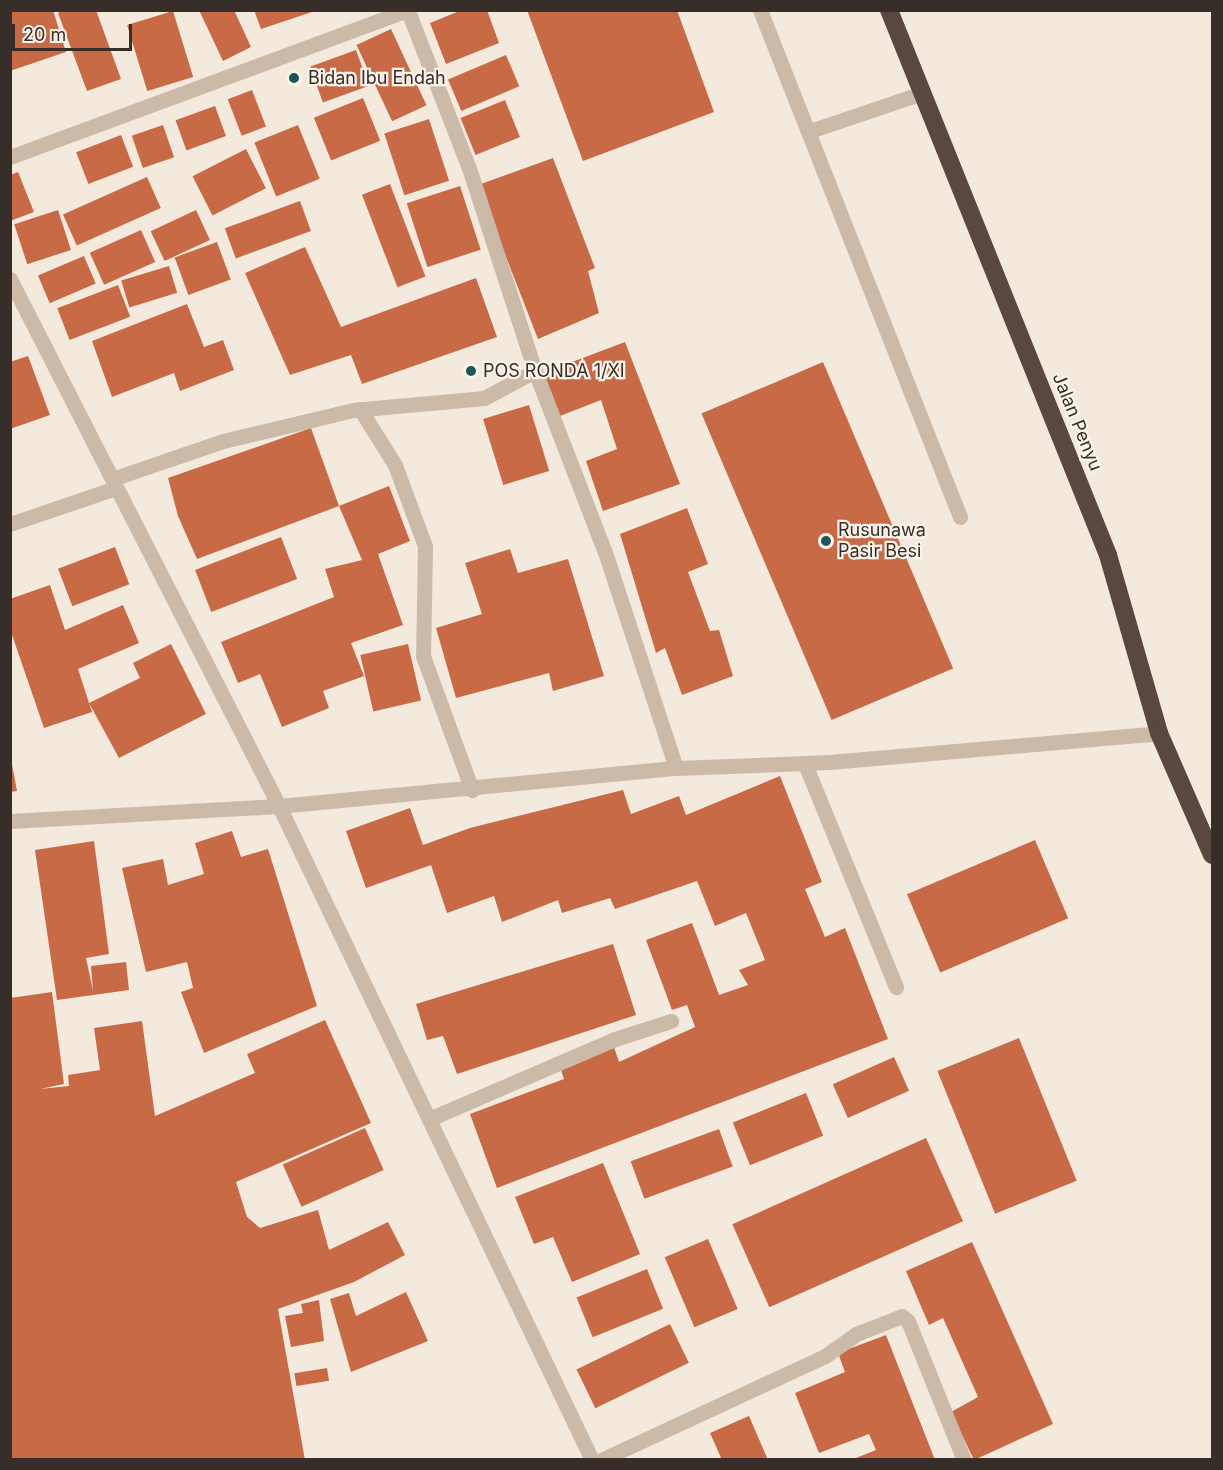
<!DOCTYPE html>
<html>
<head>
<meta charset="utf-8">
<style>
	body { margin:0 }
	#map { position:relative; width:1223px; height:1470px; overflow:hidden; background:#f3e9dd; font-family:Inter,sans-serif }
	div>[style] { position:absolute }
	.building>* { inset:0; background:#c86a46; transform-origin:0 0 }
	.lane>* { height:15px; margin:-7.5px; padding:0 7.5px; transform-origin:7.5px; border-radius:7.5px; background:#cbbaa8 }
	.street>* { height:15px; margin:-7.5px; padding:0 7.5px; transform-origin:7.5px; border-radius:7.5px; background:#cbbaa8 }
	.highway>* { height:18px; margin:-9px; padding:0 9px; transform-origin:9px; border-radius:9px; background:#594840 }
	.dots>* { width:16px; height:16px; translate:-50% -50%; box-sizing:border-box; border:3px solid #faf3ea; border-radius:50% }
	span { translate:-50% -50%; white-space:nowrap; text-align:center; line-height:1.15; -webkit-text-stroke:4.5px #faf3ea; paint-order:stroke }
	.poi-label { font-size:18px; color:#382e29 }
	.left { translate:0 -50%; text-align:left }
	.street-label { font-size:18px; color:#382e29 }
	.frame { position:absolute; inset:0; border:12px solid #382e29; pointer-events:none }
	.scale { position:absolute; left:12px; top:24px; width:120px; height:27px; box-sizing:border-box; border:3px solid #382e29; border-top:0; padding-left:8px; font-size:18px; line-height:21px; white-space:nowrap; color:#382e29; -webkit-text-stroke:4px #faf3ea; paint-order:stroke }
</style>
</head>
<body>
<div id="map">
	<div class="building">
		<div style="clip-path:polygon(10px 10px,53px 10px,66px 52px,10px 71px)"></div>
		<div style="clip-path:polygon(64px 10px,96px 10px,121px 79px,87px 91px,58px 13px)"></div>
		<div style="clip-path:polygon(199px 10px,234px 10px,251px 47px,223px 61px)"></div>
		<div style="clip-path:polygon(254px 10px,315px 10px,315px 11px,261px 29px)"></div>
		<div style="clip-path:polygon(462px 10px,487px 10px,499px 43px,446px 64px,430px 23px)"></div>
		<div style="clip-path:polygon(527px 10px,677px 10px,714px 112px,583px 161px)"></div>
		<div style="left:173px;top:11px;width:69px;height:48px;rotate:73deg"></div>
		<div style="left:391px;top:29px;width:84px;height:38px;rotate:65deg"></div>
		<div style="left:356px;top:50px;width:38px;height:49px;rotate:70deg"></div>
		<div style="left:506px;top:55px;width:34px;height:63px;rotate:67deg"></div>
		<div style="left:252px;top:90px;width:39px;height:26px;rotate:69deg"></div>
		<div style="left:363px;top:98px;width:46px;height:53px;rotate:68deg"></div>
		<div style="left:505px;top:100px;width:40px;height:48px;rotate:68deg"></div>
		<div style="left:215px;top:106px;width:32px;height:42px;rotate:70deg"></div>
		<div style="left:429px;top:119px;width:65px;height:47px;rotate:72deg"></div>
		<div style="left:163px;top:125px;width:34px;height:33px;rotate:71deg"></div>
		<div style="left:298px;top:125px;width:58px;height:47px;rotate:68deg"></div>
		<div style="left:121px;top:135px;width:34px;height:48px;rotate:69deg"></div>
		<div style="left:246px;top:149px;width:44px;height:60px;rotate:63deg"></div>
		<div style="clip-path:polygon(553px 158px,595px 268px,588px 271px,599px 313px,538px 339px,478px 185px)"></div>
		<div style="clip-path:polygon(18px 172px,34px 212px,10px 221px,10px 175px)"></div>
		<div style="left:147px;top:177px;width:34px;height:92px;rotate:66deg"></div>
		<div style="left:390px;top:184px;width:99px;height:30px;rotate:69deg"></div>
		<div style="left:460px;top:186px;width:67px;height:56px;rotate:72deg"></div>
		<div style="left:300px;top:201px;width:32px;height:80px;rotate:70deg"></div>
		<div style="left:58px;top:210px;width:42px;height:46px;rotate:72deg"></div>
		<div style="left:196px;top:210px;width:33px;height:50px;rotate:65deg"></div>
		<div style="left:141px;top:230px;width:35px;height:56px;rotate:66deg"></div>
		<div style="left:217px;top:242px;width:40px;height:45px;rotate:70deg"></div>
		<div style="clip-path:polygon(305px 247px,341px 327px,476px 278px,497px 337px,362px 384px,351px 355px,290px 375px,245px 273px)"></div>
		<div style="left:84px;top:256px;width:30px;height:50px;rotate:67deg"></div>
		<div style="left:169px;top:266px;width:28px;height:50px;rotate:73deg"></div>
		<div style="left:118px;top:285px;width:34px;height:65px;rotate:69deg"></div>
		<div style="clip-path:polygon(187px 304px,204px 347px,223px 340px,234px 370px,180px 391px,174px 373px,112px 397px,92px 341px)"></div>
		<div style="clip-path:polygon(625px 342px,680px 484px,603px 511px,586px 461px,617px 449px,601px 400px,560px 416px,543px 373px)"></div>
		<div style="clip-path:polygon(28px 356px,50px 415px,10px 429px,10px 362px)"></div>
		<div style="left:823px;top:362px;width:333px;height:132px;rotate:67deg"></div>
		<div style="left:529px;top:405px;width:69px;height:48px;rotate:73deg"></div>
		<div style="clip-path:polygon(311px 428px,339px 506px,197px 559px,178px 516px,168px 478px)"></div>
		<div style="clip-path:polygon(389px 486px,410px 541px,378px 554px,403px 625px,351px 643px,364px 676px,323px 691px,329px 708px,282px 727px,260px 674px,238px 683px,221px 642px,334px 597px,325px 569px,362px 560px,339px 506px)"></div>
		<div style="clip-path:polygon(687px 508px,708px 564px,688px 572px,710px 631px,719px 630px,733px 676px,682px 695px,665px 648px,656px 653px,620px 534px)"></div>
		<div style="left:281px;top:537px;width:45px;height:92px;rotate:69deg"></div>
		<div style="left:115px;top:547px;width:40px;height:61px;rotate:69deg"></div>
		<div style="clip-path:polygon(510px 549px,518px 573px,568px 559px,604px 676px,553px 691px,549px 673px,456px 698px,436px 628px,482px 614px,465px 563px)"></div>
		<div style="clip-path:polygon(50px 585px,65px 630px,123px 605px,139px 643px,78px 669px,92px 712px,44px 728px,10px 629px,10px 599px)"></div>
		<div style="clip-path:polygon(171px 644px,206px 714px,119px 758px,89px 703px,140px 678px,133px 663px)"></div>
		<div style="left:408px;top:644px;width:58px;height:49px;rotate:77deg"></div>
		<div style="clip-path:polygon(10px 754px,17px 791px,10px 792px)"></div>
		<div style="clip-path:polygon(780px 776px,822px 882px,805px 889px,825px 937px,845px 928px,888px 1039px,497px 1188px,470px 1114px,564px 1079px,559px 1064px,613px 1044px,619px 1062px,695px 1027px,687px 1005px,672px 1010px,646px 940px,692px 923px,719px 995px,748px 985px,739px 970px,765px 960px,746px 913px,715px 926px,697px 881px,615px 909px,610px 898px,562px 913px,558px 900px,502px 922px,494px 896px,447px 913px,431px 865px,366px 888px,346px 831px,410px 808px,423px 845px,470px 828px,623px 790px,631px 814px,679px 796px,686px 815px)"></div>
		<div style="clip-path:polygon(232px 831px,241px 857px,268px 849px,317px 1006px,204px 1053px,181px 992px,193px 988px,187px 962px,146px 972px,122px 868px,163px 859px,168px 885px,204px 874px,195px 843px)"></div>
		<div style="left:1035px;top:840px;width:85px;height:139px;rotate:67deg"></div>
		<div style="clip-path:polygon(94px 841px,109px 954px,86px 958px,93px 991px,91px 966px,126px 962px,129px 990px,57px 1000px,35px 850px)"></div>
		<div style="clip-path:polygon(613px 944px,636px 1015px,457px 1074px,443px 1036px,427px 1040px,416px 1004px)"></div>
		<div style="clip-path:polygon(52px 992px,64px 1084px,40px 1089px,69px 1086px,68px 1075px,100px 1070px,94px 1028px,142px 1021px,155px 1116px,255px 1073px,247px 1054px,325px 1020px,371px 1123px,236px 1182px,247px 1217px,260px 1228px,318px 1210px,329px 1250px,388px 1222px,405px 1255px,354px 1282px,278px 1309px,305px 1460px,10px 1460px,10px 998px)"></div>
		<div style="left:1019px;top:1038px;width:154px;height:88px;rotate:68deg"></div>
		<div style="left:894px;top:1057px;width:37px;height:67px;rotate:66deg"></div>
		<div style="left:806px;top:1093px;width:46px;height:79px;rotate:68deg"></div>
		<div style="left:365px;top:1128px;width:46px;height:90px;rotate:66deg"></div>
		<div style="left:719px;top:1129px;width:40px;height:94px;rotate:70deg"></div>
		<div style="left:926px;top:1138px;width:91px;height:212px;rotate:66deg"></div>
		<div style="clip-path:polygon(603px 1163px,640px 1254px,572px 1282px,553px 1237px,534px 1244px,515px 1197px)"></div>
		<div style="left:708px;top:1239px;width:76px;height:47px;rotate:67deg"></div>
		<div style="clip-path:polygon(972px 1242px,1053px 1424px,974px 1460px,951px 1412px,978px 1397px,943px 1318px,929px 1325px,906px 1271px)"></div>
		<div style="left:647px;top:1269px;width:43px;height:76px;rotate:68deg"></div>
		<div style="clip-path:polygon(406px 1292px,428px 1341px,351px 1372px,330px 1299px,349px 1293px,356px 1316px)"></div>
		<div style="clip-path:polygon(319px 1300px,324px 1341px,291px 1347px,285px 1316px,303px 1313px,301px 1304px)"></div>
		<div style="left:670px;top:1324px;width:43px;height:104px;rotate:64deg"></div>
		<div style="clip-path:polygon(886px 1335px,935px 1460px,851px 1460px,876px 1450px,869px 1434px,819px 1453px,795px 1393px,845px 1372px,838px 1353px)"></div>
		<div style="left:327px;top:1368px;width:13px;height:33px;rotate:81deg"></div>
		<div style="clip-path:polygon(749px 1416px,768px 1460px,722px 1460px,710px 1433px)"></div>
	</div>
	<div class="lane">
		<div style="left:760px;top:10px;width:545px;rotate:68.47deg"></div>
		<div style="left:810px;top:131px;width:118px;rotate:-18.7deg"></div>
	</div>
	<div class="street">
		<div style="left:408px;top:11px;width:168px;rotate:68.8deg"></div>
		<div style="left:469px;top:168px;width:213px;rotate:72deg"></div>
		<div style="left:535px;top:371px;width:194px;rotate:68.9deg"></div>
		<div style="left:605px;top:552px;width:227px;rotate:71.8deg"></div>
		<div style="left:10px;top:157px;width:423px;rotate:-20.3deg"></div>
		<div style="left:10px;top:279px;width:592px;rotate:62.96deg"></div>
		<div style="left:279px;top:806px;width:725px;rotate:64.42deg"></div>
		<div style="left:360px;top:409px;width:66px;rotate:58deg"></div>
		<div style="left:395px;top:465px;width:86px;rotate:69.7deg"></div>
		<div style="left:425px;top:546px;width:110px;rotate:91deg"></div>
		<div style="left:423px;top:656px;width:143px;rotate:69.9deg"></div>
		<div style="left:112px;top:479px;width:117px;rotate:-18.9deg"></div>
		<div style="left:223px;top:441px;width:134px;rotate:-13.4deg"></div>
		<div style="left:353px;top:410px;width:132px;rotate:-5.2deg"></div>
		<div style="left:484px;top:398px;width:58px;rotate:-27.9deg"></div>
		<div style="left:10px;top:524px;width:112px;rotate:-18.8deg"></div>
		<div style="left:805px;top:764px;width:241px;rotate:67.8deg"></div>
		<div style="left:10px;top:821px;width:269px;rotate:-3.2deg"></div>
		<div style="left:279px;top:806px;width:399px;rotate:-5.5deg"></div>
		<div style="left:676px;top:768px;width:154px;rotate:-2.2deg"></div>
		<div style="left:830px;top:762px;width:330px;rotate:-5deg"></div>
		<div style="left:429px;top:1119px;width:202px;rotate:-23.3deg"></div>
		<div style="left:615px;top:1039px;width:59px;rotate:-17.8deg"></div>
		<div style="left:601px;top:1460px;width:247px;rotate:-24.9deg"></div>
		<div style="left:825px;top:1356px;width:38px;rotate:-35deg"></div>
		<div style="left:856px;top:1334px;width:49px;rotate:-21.4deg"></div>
		<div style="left:902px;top:1316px;width:8px;rotate:40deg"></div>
		<div style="left:908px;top:1321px;width:150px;rotate:68.1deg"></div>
	</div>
	<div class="highway">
		<div style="left:889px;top:10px;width:587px;rotate:68.11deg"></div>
		<div style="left:1108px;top:555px;width:185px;rotate:74deg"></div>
		<div style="left:1159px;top:733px;width:133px;rotate:66.5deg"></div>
	</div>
	<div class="dots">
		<div style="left:294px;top:78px;background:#1d555b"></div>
		<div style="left:471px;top:371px;background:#1d555b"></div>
		<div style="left:826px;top:541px;background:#1d555b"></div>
	</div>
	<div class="poi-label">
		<span class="left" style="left:308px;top:78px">Bidan Ibu Endah</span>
		<span class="left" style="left:483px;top:371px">POS RONDA 1/XI</span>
		<span class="left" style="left:838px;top:541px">Rusunawa<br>Pasir Besi</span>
	</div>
	<div class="street-label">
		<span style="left:1077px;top:422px;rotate:68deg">Jalan Penyu</span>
	</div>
	<div class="frame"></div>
	<div class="scale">20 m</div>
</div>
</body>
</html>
